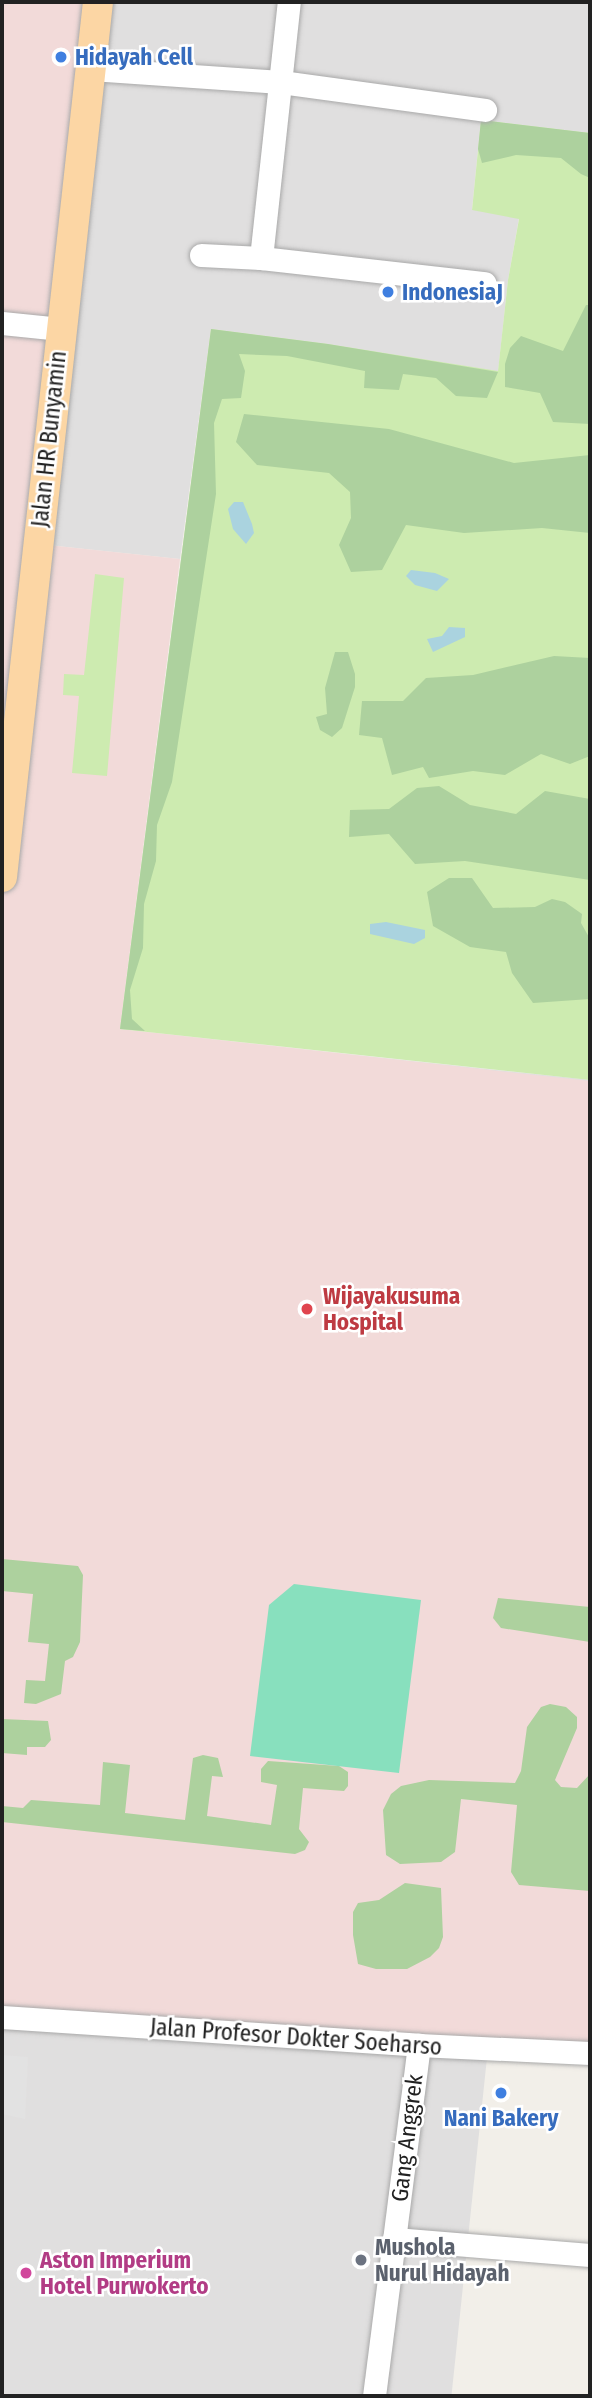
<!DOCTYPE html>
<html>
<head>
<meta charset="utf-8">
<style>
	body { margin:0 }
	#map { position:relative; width:592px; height:2398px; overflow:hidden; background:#f2efe9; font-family:"Fira Sans Condensed",sans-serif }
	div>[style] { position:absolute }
	.residential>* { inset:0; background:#e0dfdf; transform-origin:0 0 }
	.commercial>* { inset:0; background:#f2dad9 }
	.grass>* { inset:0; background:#cdebb0 }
	.forest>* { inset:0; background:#add19e }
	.pitch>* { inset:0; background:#88e0be }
	.parking>* { inset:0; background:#e2e2e2 }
	.water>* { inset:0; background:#aad3df }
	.roads { filter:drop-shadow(0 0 2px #a9a9a9) drop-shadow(0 0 2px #a9a9a9) }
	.minor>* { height:23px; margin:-11.5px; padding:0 11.5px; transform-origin:11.5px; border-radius:11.5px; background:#fff }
	.major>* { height:30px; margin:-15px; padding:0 15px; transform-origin:15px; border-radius:15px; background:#fcd6a4 }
	.dots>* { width:19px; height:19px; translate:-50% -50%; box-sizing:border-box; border:4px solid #fff; border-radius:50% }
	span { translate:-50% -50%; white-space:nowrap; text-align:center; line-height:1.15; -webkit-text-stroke:5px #fff; paint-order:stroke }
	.shop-label { font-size:23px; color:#366cbe; font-weight:700 }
	.left { translate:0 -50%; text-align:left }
	.street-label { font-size:23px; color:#222 }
	.health-label { font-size:23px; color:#be3a42; font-weight:700 }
	.worship-label { font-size:23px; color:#5b616d; font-weight:700 }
	.hotel-label { font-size:23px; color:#b23c85; font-weight:700 }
	.frame { position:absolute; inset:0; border:4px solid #222; pointer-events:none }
</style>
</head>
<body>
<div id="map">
	<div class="residential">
		<div style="clip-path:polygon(98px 2px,590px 2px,590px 133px,481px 120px,472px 209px,519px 218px,508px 280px,498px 372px,328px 344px,211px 329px,180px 559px,38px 544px)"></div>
		<div style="left:2px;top:1018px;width:591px;height:1378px;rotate:6deg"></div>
	</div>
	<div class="commercial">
		<div style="clip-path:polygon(2px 2px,98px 2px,38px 544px,180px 559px,120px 1029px,590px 1081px,590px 2048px,2px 2016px)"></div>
	</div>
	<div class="grass">
		<div style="clip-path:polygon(481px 120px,590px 133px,590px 1080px,120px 1029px,211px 329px,328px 344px,498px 371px,508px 280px,519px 219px,472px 210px)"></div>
		<div style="clip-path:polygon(95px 574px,124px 578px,107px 776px,72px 773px,79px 696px,63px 695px,64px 674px,84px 675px)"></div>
	</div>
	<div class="forest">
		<div style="clip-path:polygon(481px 120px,590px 133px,590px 178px,581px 174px,561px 158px,516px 155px,482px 163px,478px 149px)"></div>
		<div style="clip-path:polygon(586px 305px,590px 305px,590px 424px,553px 422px,540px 393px,505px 387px,505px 364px,510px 348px,521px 336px,563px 351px)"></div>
		<div style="clip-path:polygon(211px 329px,328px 344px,498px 372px,487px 398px,456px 396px,436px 378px,403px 374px,399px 390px,364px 388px,365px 371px,287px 356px,239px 354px,245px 371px,241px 398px,222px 399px,214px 423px,216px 494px,172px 782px,157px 825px,156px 861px,144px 904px,143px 948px,130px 990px,132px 1019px,145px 1031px,120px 1029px)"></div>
		<div style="clip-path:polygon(244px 414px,389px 429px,514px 463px,590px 455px,590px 533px,542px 528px,464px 533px,406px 525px,382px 570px,351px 572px,339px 545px,351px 518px,350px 492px,329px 473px,257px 465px,236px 442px)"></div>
		<div style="clip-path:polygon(335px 652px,348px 652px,355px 674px,355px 687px,342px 728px,332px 737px,320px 730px,316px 717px,327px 714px,325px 688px)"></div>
		<div style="clip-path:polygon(554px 656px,590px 658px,590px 756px,570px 764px,541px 754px,505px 775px,473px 771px,429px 778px,423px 767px,392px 775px,382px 738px,359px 735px,362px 701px,403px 701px,426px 678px,473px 675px)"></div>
		<div style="clip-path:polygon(439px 786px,470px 805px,516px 814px,545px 791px,590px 799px,590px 880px,465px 861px,415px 864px,389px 834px,349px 837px,350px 810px,389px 809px,417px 788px)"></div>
		<div style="clip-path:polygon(449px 878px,472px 878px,493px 908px,535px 907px,552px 899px,565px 902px,582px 914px,581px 923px,590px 939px,590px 999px,533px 1003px,512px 973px,506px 952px,470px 947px,433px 926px,427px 892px)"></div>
		<div style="clip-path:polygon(2px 1559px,78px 1566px,83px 1575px,80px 1642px,73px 1657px,65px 1661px,61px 1694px,36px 1704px,24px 1703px,26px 1680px,45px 1681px,49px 1644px,28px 1642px,33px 1594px,2px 1591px)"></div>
		<div style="clip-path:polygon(498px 1598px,590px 1607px,590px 1642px,501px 1628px,493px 1618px)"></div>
		<div style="clip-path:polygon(550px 1704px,566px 1707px,577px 1717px,577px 1728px,555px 1780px,561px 1787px,577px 1788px,590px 1774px,590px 1891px,519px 1885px,511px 1872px,517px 1805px,461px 1799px,455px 1852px,441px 1862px,400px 1864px,386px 1855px,383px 1810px,391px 1794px,401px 1786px,429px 1780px,515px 1783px,521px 1771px,527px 1727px,541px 1707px)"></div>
		<div style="clip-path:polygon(2px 1719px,48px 1721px,51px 1740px,45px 1747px,27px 1747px,27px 1755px,2px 1753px)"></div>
		<div style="clip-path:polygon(203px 1755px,218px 1758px,223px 1777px,212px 1776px,207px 1816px,271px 1825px,277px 1785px,261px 1782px,261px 1769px,268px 1761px,339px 1766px,348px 1772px,348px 1786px,344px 1791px,303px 1788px,299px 1829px,309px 1842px,305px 1850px,295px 1854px,2px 1822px,2px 1806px,23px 1808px,31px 1800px,100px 1805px,103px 1762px,130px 1765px,125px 1813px,185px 1820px,193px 1758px)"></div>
		<div style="clip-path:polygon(405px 1883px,441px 1888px,443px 1937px,439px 1948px,430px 1957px,407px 1969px,376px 1969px,358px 1964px,353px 1935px,353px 1912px,358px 1903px,379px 1900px)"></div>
	</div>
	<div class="pitch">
		<div style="clip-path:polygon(294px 1584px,421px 1600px,399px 1773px,250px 1756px,269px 1605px)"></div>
	</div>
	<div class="parking">
		<div style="clip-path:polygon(2px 2055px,28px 2057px,25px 2119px,2px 2114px)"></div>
	</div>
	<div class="water">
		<div style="clip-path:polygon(234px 502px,243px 502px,252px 524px,254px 533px,246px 544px,233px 529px,228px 509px)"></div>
		<div style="clip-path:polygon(411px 570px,435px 573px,449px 579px,437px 591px,415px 585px,406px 576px)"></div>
		<div style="clip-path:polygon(449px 627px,465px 628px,465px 637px,433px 652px,427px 639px,442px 636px)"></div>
		<div style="clip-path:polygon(386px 922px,425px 930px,425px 938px,414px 944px,370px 934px,370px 924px)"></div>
	</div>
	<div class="roads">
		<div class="minor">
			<div style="left:91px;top:69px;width:190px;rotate:3.9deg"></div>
			<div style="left:281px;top:82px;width:206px;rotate:7.8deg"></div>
			<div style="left:201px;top:255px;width:60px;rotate:2.9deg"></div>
			<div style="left:261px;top:258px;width:225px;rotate:6.4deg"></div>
			<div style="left:261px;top:258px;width:258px;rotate:-83.8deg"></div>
			<div style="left:2px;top:323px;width:59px;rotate:5.8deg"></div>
			<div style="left:2px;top:2017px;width:418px;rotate:3.8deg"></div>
			<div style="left:419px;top:2045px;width:171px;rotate:2.7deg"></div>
			<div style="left:394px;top:2239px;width:197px;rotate:4.7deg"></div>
			<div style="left:374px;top:2396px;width:354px;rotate:-82.7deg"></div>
		</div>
		<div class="major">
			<div style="left:2px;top:877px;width:880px;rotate:-83.74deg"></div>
		</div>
	</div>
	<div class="dots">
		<div style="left:61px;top:57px;background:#3f7fe0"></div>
		<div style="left:388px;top:292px;background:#3f7fe0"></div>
		<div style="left:307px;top:1309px;background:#e0444e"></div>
		<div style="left:501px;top:2093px;background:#3f7fe0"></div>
		<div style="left:361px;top:2260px;background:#6b7280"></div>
		<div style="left:26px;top:2273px;background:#d1479c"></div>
	</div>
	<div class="shop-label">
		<span class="left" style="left:75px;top:57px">Hidayah Cell</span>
		<span class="left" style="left:402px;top:292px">IndonesiaJ</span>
		<span style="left:501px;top:2118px">Nani Bakery</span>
	</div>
	<div class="street-label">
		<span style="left:49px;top:439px;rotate:-84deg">Jalan HR Bunyamin</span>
		<span style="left:296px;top:2037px;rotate:4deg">Jalan Profesor Dokter Soeharso</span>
		<span style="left:407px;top:2138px;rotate:-83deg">Gang Anggrek</span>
	</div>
	<div class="health-label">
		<span class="left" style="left:323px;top:1309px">Wijayakusuma<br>Hospital</span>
	</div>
	<div class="worship-label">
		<span class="left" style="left:375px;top:2260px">Mushola<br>Nurul Hidayah</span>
	</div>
	<div class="hotel-label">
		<span class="left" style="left:40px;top:2273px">Aston Imperium<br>Hotel Purwokerto</span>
	</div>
	<div class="frame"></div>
</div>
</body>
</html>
